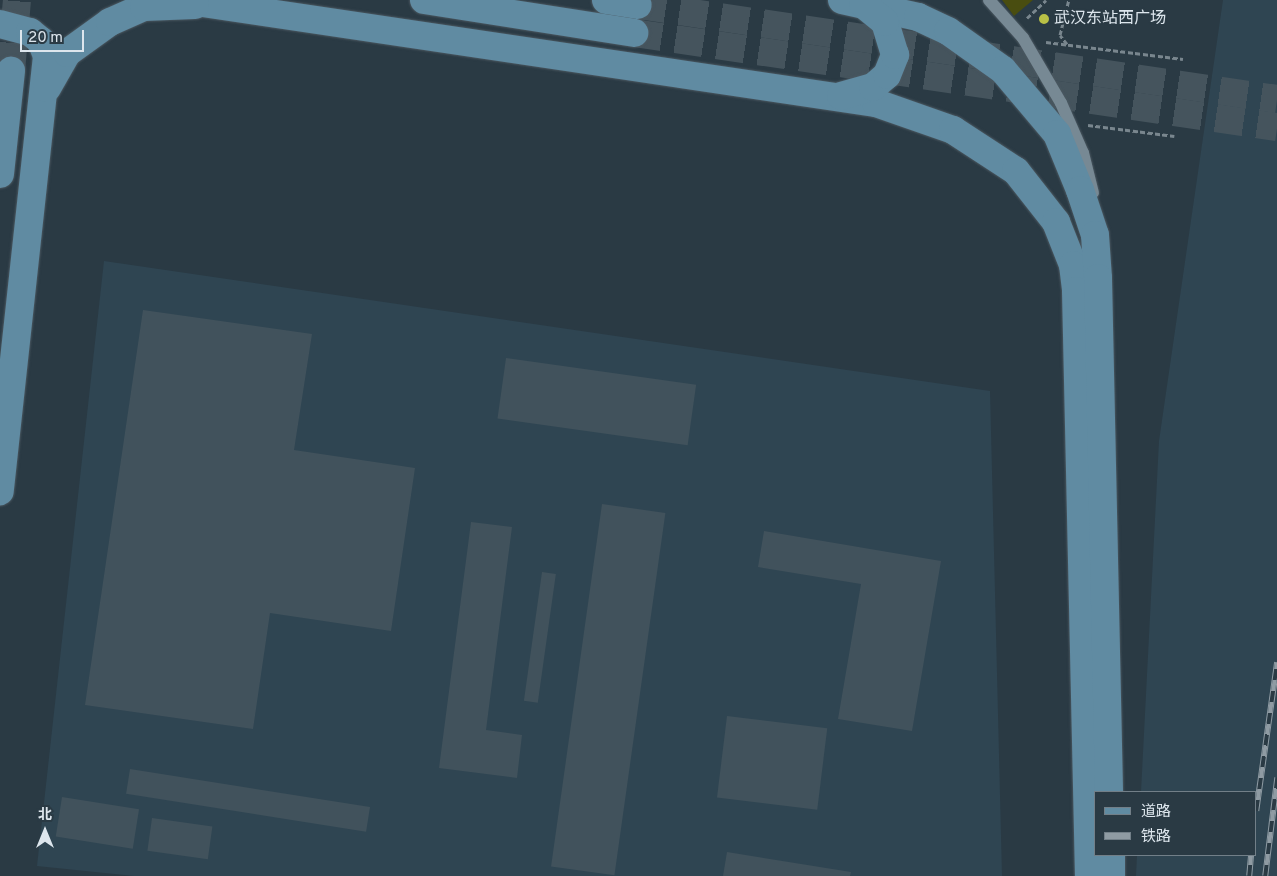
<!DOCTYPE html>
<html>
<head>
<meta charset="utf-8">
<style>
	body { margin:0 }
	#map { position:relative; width:1277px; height:876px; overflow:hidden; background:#2a3a44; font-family:Overpass,"Noto Sans SC",sans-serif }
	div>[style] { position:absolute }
	.built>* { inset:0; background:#2f4552 }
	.green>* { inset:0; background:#494d10 }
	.building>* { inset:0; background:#41525c; transform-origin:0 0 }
	.secondary-tunnel>* { height:28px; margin-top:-14px; transform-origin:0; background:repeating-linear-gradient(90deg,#45545d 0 28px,transparent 0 42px) }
	.path>* { height:3px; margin-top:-1.5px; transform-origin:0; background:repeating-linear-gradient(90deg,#79868e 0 5px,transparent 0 7.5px) }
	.roads { filter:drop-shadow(0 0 1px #4b5861) drop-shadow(0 0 1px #4b5861) }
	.service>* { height:12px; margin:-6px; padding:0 6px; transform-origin:6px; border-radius:6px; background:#778994 }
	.secondary>* { height:28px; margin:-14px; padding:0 14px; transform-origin:14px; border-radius:14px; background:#608ba2 }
	.rail>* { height:5.5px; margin-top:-2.75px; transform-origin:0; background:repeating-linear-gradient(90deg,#2a3a44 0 11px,#8f9ba3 0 22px); box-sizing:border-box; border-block:1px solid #8f9ba3 }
	.dots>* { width:14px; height:14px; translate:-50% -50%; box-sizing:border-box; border:2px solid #2a3a44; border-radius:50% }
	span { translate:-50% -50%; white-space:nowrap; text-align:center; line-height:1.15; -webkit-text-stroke:4px #2a3a44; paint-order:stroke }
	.poi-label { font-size:16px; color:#dde6ed }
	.left { translate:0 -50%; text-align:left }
	.legend { position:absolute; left:1094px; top:791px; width:162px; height:65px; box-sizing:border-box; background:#2a3a44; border:1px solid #727f88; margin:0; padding:6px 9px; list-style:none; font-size:15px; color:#dde6ed }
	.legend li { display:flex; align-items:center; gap:10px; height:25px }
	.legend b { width:25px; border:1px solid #727f88 }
	.north { position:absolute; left:20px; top:806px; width:50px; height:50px; -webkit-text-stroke:4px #2a3a44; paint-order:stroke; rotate:0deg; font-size:14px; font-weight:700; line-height:20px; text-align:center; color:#dde6ed }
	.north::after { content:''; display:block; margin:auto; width:18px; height:22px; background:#dde6ed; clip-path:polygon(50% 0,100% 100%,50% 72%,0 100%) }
	.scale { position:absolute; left:20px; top:30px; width:64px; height:22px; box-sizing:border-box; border:2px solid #dde6ed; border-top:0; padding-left:6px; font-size:15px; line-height:18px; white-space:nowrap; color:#dde6ed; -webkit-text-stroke:4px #2a3a44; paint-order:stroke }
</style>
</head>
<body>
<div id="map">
	<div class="built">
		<div style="clip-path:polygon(1223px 0,1277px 0,1277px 876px,1136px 876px,1137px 855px,1256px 855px,1256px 792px,1141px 792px,1159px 441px)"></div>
		<div style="clip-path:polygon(104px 261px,990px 391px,1002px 876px,134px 876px,37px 866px)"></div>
	</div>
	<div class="green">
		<div style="clip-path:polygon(1002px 0,1033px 0,1014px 16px)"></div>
	</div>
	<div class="building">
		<div style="clip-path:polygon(143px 310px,312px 334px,294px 450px,415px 468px,391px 631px,270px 613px,253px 729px,85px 705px)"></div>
		<div style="left:506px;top:358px;width:192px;height:61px;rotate:8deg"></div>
		<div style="left:602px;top:504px;width:64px;height:366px;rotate:8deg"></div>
		<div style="clip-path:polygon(471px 522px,512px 527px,486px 730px,522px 735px,517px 778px,439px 768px)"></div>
		<div style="clip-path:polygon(764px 531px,941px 561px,912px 731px,838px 719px,861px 584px,758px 567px)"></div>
		<div style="left:542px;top:572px;width:14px;height:130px;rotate:8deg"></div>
		<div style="left:727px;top:716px;width:101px;height:82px;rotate:7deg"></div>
		<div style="left:130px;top:769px;width:243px;height:25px;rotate:9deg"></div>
		<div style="left:62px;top:797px;width:78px;height:40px;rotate:9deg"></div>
		<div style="left:152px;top:818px;width:61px;height:33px;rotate:8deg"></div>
		<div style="clip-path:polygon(727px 852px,851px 872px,850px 876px,723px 876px)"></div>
	</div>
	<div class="secondary-tunnel">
		<div style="left:638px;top:5px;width:646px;rotate:8.37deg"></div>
		<div style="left:634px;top:33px;width:650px;rotate:8.32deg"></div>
		<div style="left:11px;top:71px;width:71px;rotate:-85.2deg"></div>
	</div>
	<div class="path">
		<div style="left:1027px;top:18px;width:26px;rotate:-43deg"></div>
		<div style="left:1046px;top:42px;width:138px;rotate:7.1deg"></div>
		<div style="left:1067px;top:44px;width:11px;rotate:-128deg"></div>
		<div style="left:1060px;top:35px;width:36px;rotate:-76deg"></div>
		<div style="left:1088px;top:125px;width:87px;rotate:7.3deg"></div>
	</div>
	<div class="roads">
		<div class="service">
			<div style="left:989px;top:0;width:51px;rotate:48.2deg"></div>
			<div style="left:1023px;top:38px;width:75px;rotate:59.7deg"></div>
			<div style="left:1061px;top:103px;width:55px;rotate:66.3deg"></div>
			<div style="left:1083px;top:153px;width:41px;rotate:76deg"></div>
		</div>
		<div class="secondary">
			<div style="left:182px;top:0;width:702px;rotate:8.44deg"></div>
			<div style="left:876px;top:103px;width:82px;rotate:19.3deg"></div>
			<div style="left:953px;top:130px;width:75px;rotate:33.1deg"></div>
			<div style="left:1016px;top:171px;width:65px;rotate:51.9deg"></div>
			<div style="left:1056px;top:222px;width:46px;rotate:68.4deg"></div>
			<div style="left:1073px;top:265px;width:26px;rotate:83deg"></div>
			<div style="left:1076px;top:291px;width:585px;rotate:88.73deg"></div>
			<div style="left:424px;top:0;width:213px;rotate:8.9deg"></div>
			<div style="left:606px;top:0;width:32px;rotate:9deg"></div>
			<div style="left:842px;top:0;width:78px;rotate:12.6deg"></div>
			<div style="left:918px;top:17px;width:33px;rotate:25deg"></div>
			<div style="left:948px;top:31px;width:67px;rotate:35.3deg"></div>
			<div style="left:1003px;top:70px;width:84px;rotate:49.8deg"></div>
			<div style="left:1057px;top:134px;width:61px;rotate:67.7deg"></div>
			<div style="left:1080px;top:190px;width:47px;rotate:71.6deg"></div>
			<div style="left:1095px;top:235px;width:43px;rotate:86deg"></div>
			<div style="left:1098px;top:278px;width:514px;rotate:88.77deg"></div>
			<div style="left:0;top:24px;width:31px;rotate:15deg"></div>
			<div style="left:30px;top:32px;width:14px;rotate:39deg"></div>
			<div style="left:41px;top:41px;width:16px;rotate:68deg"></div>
			<div style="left:47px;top:56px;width:438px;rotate:96.2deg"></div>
			<div style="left:47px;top:88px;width:40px;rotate:-60.3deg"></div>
			<div style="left:67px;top:53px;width:53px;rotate:-35.8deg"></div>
			<div style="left:110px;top:22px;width:37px;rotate:-24deg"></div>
			<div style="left:144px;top:7px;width:51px;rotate:-2.2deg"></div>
			<div style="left:841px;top:96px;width:33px;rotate:-16deg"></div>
			<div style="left:873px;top:87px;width:18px;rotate:-41deg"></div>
			<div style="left:887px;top:75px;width:22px;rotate:-68deg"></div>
			<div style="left:895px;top:55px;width:34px;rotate:-107deg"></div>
			<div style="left:885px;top:22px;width:28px;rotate:-141deg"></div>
			<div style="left:0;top:174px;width:104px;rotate:-83.9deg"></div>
			<div style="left:1111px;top:855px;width:21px;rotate:90deg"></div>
		</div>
	</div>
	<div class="rail">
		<div style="left:1256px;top:811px;width:150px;rotate:-82deg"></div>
		<div style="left:1249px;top:876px;width:21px;rotate:-85deg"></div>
		<div style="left:1265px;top:876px;width:99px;rotate:-83deg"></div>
	</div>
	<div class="dots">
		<div style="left:1044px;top:19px;background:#b9c046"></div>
	</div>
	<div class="poi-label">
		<span class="left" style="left:1054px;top:19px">武汉东站西广场</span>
	</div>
	<ul class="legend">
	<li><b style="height:6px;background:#608ba2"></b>道路</li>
	<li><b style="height:6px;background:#8f9ba3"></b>铁路</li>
	</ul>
	<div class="north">北</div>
	<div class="scale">20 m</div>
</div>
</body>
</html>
